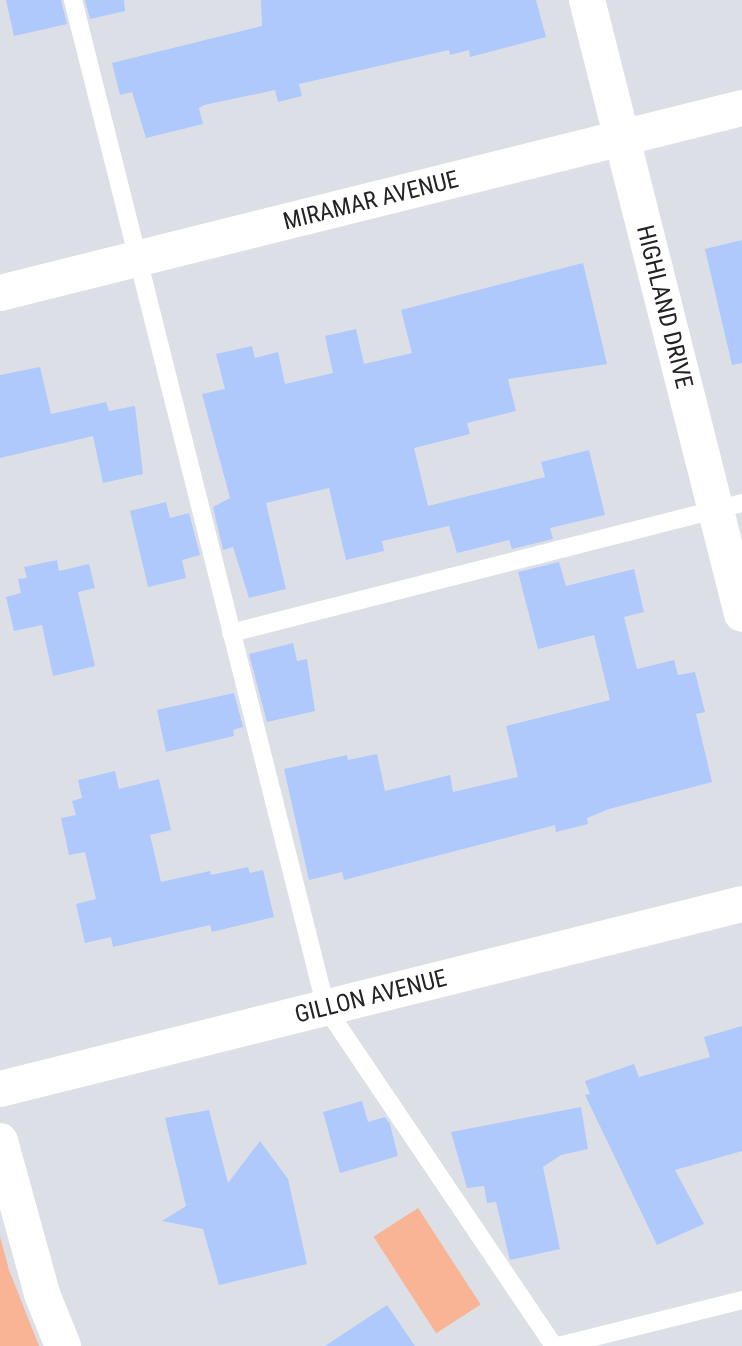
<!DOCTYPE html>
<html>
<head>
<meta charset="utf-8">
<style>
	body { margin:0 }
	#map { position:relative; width:742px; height:1346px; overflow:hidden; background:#dcdfe5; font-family:"Roboto Condensed",sans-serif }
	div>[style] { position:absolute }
	.green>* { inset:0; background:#f9b495; transform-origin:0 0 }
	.building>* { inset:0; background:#afc9fc }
	.service>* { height:18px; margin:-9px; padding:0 9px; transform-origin:9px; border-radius:9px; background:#fff }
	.minor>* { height:36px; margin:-18px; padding:0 18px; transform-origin:18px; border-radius:18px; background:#fff }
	span { translate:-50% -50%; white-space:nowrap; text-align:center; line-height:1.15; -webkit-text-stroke:8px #fff; paint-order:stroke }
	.street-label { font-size:24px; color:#222325 }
</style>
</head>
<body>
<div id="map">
	<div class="green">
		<div style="left:418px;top:1208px;width:115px;height:53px;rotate:57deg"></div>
		<div style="clip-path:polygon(0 1236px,9px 1270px,39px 1346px,0 1346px)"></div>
	</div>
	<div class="building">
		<div style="clip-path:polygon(6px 0,61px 0,67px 24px,14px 36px)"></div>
		<div style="clip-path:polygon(85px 0,124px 0,125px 11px,90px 19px)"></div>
		<div style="clip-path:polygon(261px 0,536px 0,546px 37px,470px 57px,469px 50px,450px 55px,449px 50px,299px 84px,302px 96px,278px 102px,275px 90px,204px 105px,199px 108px,203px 124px,146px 138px,132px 92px,120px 95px,112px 63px,262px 26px)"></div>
		<div style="clip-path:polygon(742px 240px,742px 363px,732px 365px,705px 249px)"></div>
		<div style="clip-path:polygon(583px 263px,607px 364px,508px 379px,516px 411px,467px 423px,470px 434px,414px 448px,428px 506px,545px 477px,541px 462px,589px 450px,605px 515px,550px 528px,553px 539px,512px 549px,509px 540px,457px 553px,449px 526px,382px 541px,384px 551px,346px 560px,329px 488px,266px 503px,286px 589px,249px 598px,233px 547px,223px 550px,213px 507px,230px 498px,202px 394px,225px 389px,216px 354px,252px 346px,255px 358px,278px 352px,285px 384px,333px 373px,325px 336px,356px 329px,364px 364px,412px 353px,401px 310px)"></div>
		<div style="clip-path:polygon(40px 367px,51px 414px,106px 402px,109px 411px,135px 406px,143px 474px,103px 483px,93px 436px,0 458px,0 375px)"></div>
		<div style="clip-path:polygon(166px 502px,170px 518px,189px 513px,200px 555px,182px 560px,186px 578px,148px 587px,130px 511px)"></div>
		<div style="clip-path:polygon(57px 560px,59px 571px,89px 564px,95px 588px,78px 592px,95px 666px,53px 676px,42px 625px,14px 631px,6px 597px,21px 593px,18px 579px,27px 578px,24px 567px)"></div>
		<div style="clip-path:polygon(559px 562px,566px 586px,634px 569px,644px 612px,624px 617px,637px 669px,674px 660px,678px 675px,695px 672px,705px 712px,696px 714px,712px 782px,609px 809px,587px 818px,588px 824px,556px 832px,555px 825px,344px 880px,342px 872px,309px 880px,284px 769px,347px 755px,348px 760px,377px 754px,385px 791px,450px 775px,453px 792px,518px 777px,506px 726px,610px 700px,594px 635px,538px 649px,518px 572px)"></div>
		<div style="clip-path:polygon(293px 643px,297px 661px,307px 659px,315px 711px,267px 722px,249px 654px)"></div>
		<div style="clip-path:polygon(234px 693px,243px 727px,233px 730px,234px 736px,166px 752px,157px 710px)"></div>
		<div style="clip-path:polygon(115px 771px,119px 789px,159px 779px,171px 830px,150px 835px,161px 882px,210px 871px,211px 875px,248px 867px,250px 873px,263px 870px,274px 917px,212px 932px,210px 925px,113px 947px,111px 937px,85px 943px,76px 904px,96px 899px,85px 852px,69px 855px,61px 818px,76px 815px,72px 801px,82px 798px,78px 780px)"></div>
		<div style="clip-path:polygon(742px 1026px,742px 1151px,675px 1170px,704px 1224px,657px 1245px,585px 1095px,590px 1094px,585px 1081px,634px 1064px,639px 1077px,710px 1057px,704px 1037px)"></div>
		<div style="clip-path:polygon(362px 1101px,368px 1122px,385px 1117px,390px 1124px,398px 1156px,340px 1173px,323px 1112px)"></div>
		<div style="clip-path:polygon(581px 1107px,588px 1149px,561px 1155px,543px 1167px,560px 1249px,510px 1260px,496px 1202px,487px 1203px,484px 1186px,467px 1188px,451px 1132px)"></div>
		<div style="clip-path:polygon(209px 1110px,228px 1183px,260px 1141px,288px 1179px,307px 1264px,219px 1285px,203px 1229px,162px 1221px,186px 1206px,165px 1118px)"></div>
		<div style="clip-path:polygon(387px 1305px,415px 1346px,325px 1346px)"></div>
	</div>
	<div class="service">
		<div style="left:73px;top:0;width:1039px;rotate:75.91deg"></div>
		<div style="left:326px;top:1008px;width:408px;rotate:56deg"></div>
		<div style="left:231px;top:633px;width:527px;rotate:-14.27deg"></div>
		<div style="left:558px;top:1346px;width:190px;rotate:-14deg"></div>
	</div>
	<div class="minor">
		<div style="left:587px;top:0;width:633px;rotate:75.83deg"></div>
		<div style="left:0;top:293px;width:765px;rotate:-14deg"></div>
		<div style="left:0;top:1089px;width:765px;rotate:-14deg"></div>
		<div style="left:0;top:1141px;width:159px;rotate:74.6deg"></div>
		<div style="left:42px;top:1294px;width:56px;rotate:68deg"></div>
	</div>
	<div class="street-label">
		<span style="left:371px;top:201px;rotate:-14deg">MIRAMAR AVENUE</span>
		<span style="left:664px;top:307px;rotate:76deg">HIGHLAND DRIVE</span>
		<span style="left:371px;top:997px;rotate:-14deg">GILLON AVENUE</span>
	</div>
</div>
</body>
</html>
